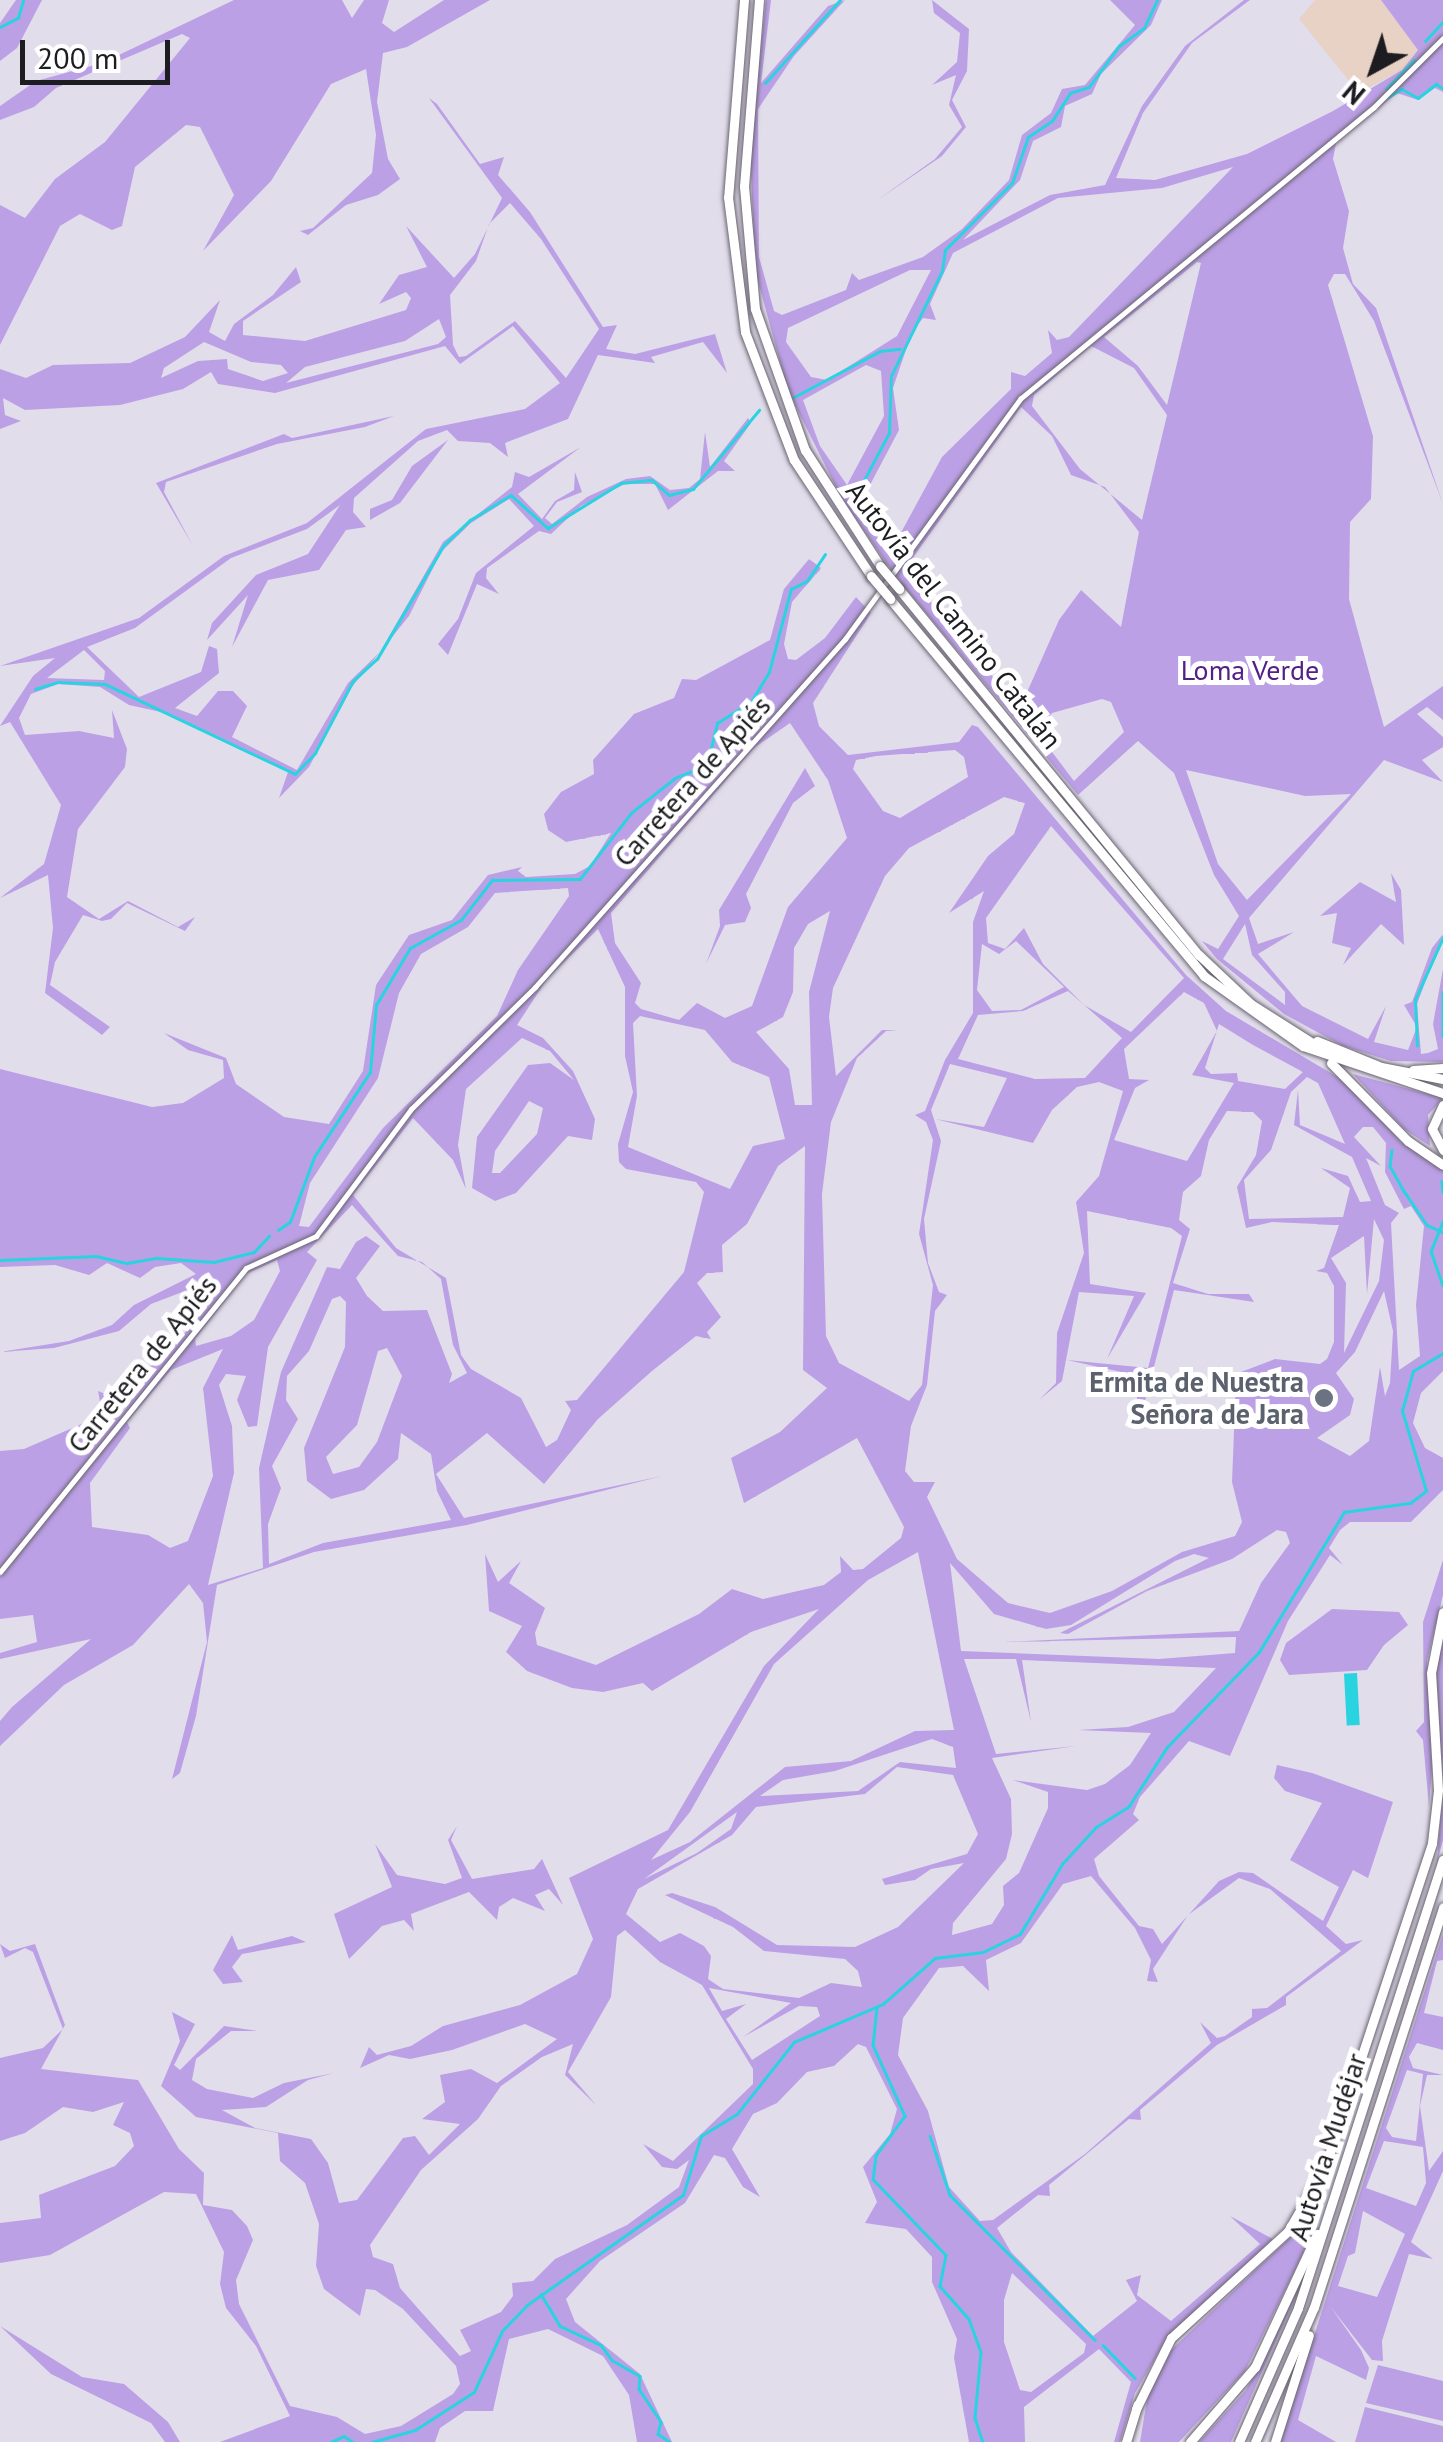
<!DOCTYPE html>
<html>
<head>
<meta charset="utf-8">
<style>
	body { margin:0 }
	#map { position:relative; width:1443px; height:2442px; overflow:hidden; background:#e2ddeb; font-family:"PT Sans",sans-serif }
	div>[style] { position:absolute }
	.industrial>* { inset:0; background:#e8d1c5 }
	.green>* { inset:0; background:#bca0e6 }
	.water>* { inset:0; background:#29d3e0; transform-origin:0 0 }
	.stream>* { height:2.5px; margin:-1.25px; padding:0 1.25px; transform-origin:1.25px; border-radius:1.25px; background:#29d3e0 }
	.roads { filter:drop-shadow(0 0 2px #696470) drop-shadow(0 0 2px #696470) }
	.tertiary>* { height:5px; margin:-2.5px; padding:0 2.5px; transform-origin:2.5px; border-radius:2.5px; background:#fff }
	.trunk>* { height:9px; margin:-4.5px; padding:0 4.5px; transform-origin:4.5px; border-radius:4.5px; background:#fff }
	.motorway>* { height:9px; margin:-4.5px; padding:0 4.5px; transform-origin:4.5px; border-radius:4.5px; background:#fff }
	.bridges { filter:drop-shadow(0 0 2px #696470) drop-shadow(0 0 2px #696470) }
	.motorway-bridge>* { height:9px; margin:-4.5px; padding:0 4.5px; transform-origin:4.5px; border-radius:4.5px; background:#fff }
	.dots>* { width:28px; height:28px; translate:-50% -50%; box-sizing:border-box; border:5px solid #fff; border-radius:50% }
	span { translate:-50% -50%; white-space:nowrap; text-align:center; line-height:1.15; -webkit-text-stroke:10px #fff; paint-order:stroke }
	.street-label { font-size:28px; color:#1d1c20 }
	.park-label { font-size:28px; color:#532085 }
	.worship-label { font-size:28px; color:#5b616d; font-weight:700 }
	.right { translate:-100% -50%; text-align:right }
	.north { position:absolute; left:1323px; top:20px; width:100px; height:100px; -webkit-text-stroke:8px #fff; paint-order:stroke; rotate:220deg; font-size:28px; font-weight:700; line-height:40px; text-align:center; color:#1d1c20 }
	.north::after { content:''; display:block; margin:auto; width:35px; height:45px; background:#1d1c20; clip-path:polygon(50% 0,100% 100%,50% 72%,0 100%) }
	.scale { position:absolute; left:20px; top:40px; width:150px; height:45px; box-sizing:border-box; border:5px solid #1d1c20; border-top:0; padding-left:12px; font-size:30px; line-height:35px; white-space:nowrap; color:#1d1c20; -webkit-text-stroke:8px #fff; paint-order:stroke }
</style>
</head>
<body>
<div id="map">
	<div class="industrial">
		<div style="clip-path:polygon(1315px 0,1381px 0,1418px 49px,1402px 70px,1359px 93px,1299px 19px)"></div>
	</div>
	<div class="green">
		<div style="clip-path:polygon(16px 0,42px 0,17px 48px,0 61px,0 23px)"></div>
		<div style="clip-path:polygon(234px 0,342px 0,352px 18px,364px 0,389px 0,382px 23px,394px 32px,444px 0,490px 0,407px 47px,383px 53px,377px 102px,388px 159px,400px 179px,378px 195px,346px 205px,308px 235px,300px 231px,313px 228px,372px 173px,376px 135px,366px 69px,331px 84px,271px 181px,203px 251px,234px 195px,200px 127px,186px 125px,135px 167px,122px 226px,112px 230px,80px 214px,60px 226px,0 345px,0 205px,25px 218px,55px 179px,105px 142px,190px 38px,182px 34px,56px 88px,34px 107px,0 120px,0 106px,36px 81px,102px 63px)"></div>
		<div style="clip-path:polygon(evenodd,766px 0,771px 0,761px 83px,828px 6px,845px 0,794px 56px,758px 109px,759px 257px,774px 311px,782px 315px,846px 290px,852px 273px,859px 280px,923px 257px,962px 229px,1009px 180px,1022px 135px,1051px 113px,1062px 89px,1085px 85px,1135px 25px,1110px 0,1162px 0,1151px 25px,1101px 74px,1092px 94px,1065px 106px,1061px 127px,1033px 141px,1020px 180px,963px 240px,1050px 195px,1105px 185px,1142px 106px,1185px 46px,1244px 0,1250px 0,1192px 43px,1143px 113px,1116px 178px,1155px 180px,1247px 154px,1333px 111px,1402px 70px,1418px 50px,1381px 0,1443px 0,1443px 92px,1435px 88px,1418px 100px,1397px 93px,1336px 143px,1333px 159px,1349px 211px,1343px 248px,1353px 284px,1376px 308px,1443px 504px,1374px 321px,1345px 274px,1334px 274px,1328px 285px,1373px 436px,1371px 499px,1350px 522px,1349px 599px,1384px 727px,1443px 686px,1443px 720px,1427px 707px,1417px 714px,1443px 737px,1443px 747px,1422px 760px,1443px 782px,1384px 760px,1249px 918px,1258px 944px,1294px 932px,1258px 954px,1302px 1006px,1368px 1039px,1386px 1006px,1374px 1042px,1408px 1050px,1417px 1027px,1404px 1005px,1412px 1002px,1432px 948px,1443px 934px,1417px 1004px,1421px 1054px,1428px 1053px,1438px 1049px,1433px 1024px,1443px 969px,1443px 1062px,1391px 1061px,1343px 1046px,1284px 1014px,1217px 959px,1202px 941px,1218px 949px,1239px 916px,1214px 875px,1174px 773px,1138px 741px,1078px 795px,896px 577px,841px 497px,788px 391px,755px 270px,750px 147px,766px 0,1233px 167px,1069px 337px,1057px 340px,1048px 330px,1052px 353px,1025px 376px,1011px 372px,1011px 389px,942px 457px,897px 540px,885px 542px,861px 502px,899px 430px,893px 388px,912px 332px,923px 318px,936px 320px,930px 304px,953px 253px,1058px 198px,1162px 188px,1233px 167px,766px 0,1197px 262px,1201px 263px,1167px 405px,1138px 366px,1104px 337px,1197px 262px,766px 0,910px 270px,931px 270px,897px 336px,827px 380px,811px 377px,786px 342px,788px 328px,910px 270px,766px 0,1091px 346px,1134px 368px,1167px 415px,1142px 520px,1080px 469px,1032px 406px,1034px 395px,1091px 346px,766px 0,866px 365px,881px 371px,884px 416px,847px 485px,820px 446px,803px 400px,866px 365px,766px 0,1021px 407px,1052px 436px,1071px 475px,1105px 487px,1139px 532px,1121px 627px,1081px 590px,1059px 620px,1028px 690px,1036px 715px,1031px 723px,904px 570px,1021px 407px,766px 0,1102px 699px,1111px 702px,1124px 732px,1074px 781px,1040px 736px,1052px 713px,1102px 699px,766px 0,1186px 770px,1305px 796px,1351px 794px,1247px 900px,1218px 864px,1186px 770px,766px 0,1245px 924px,1252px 955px,1285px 992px,1285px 1005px,1223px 959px,1245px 924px)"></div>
		<div style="clip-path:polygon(932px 0,969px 29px,967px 71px,952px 100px,966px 127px,942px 156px,876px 201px,935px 159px,962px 127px,949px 105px,956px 75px,932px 85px,957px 62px,960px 33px,934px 13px)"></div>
		<div style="clip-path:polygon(evenodd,429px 98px,437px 104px,480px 164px,504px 157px,498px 175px,530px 212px,603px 327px,617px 325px,606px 349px,635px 354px,715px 334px,727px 373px,703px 342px,651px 357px,655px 363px,598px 355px,568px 419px,505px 443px,508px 457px,490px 443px,458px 441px,447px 430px,418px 441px,354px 498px,353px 512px,366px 527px,346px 530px,319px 570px,268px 580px,232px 647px,248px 595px,207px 640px,212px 623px,256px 575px,308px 554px,340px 505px,307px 529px,231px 558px,135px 628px,87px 647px,139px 697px,201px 672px,209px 646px,217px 649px,219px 673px,175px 708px,197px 716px,218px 691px,233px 691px,247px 706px,232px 737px,297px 770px,348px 683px,380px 652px,443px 542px,512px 487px,515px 472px,529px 477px,581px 447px,518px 494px,542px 519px,555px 501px,574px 490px,575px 472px,582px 492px,557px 502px,545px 518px,552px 524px,587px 497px,626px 479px,650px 476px,670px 490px,689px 488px,700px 479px,705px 432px,710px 467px,748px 418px,751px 423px,724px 461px,735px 471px,718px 471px,668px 510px,655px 484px,625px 484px,581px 506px,551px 534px,539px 531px,487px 568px,486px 578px,499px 594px,477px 584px,448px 655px,438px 644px,458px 619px,476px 573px,534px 526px,509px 499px,471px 523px,441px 552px,409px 616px,351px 688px,309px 767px,279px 798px,288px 772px,170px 714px,129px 705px,100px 687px,58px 684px,31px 694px,19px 718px,25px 735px,79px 731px,114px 738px,112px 710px,127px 749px,125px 767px,78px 829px,67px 897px,99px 919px,128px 901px,178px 927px,195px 917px,185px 931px,127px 903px,111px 919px,102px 921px,83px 915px,55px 962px,50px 985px,110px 1027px,102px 1035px,45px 993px,53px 928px,48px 875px,0 898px,44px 864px,61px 805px,10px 722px,0 726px,33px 676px,55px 658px,0 666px,139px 618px,224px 556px,307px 523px,426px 429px,525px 409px,560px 383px,513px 326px,460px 364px,445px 346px,275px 393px,218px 384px,211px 372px,183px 389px,120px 405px,25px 410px,3px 398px,5px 415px,21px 421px,0 429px,0 369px,26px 378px,53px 365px,130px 363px,185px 337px,220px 300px,209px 332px,225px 341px,234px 324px,273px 295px,296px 267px,301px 282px,243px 321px,243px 335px,305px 341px,406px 310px,411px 298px,406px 292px,379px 304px,399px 275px,427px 267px,406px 226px,454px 278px,475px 254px,502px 198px,429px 98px,510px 203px,541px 239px,599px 329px,566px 378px,515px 321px,466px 356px,459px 357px,453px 345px,450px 295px,476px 261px,489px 224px,510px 203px,429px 98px,439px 319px,446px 337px,438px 344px,286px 383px,305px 367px,405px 341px,439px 319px,429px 98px,204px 342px,251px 362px,281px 365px,288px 373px,263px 381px,228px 369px,227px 359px,198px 361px,161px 378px,164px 368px,204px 342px,429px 98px,84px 650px,105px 671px,104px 680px,47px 678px,84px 650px)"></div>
		<div style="clip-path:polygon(394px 416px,365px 427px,277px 444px,166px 482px,164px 492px,193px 546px,156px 483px,284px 434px,292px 438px)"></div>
		<div style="clip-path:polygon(448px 440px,400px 503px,370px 520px,370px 509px,392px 500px,412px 466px)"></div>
		<div style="clip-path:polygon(evenodd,809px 559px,821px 568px,792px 602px,784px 644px,788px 659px,796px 660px,825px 638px,856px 597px,871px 613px,813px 703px,819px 726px,848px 755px,959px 742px,972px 725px,978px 727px,1186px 975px,1226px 1011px,1351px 1085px,1401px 1142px,1443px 1169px,1443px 1371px,1421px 1393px,1413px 1423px,1425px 1448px,1443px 1458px,1443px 1490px,1411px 1522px,1350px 1522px,1340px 1530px,1329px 1548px,1343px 1565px,1330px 1555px,1288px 1621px,1230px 1756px,1189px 1741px,1140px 1797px,1133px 1814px,1139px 1820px,1094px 1859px,1099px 1876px,1139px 1926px,1153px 1929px,1162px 1944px,1219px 1881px,1239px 1872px,1253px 1873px,1323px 1921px,1339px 1887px,1290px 1860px,1322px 1803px,1285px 1791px,1274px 1778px,1277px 1765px,1312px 1773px,1393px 1802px,1368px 1878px,1353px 1870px,1326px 1926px,1346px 1944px,1363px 1940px,1286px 1997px,1286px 2005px,1217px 2045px,1140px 2110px,1141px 2120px,1129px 2119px,1049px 2185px,1050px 2196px,1038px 2195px,997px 2228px,1011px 2252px,1093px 2336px,1137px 2301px,1126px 2280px,1141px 2275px,1137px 2295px,1171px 2321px,1260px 2244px,1230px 2216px,1273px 2239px,1169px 2335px,1135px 2393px,1120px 2442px,1114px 2442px,1131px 2382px,1099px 2349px,1024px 2407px,1025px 2442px,969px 2442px,954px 2358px,957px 2339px,932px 2282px,932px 2257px,906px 2229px,865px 2223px,877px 2202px,863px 2167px,890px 2134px,897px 2109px,866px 2047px,858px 2044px,834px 2066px,807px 2072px,777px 2103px,753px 2114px,732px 2149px,760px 2197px,743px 2187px,725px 2158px,714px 2155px,685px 2203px,600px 2261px,566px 2299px,575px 2322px,640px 2374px,672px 2442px,637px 2442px,629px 2395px,603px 2356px,548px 2329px,509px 2339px,493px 2411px,465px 2411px,440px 2428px,435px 2442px,220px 2442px,290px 2416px,256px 2346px,226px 2308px,220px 2284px,224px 2252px,196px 2194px,164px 2192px,50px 2255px,0 2263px,0 2223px,41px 2218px,39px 2195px,115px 2166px,134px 2146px,130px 2133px,113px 2125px,124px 2102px,93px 2112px,63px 2107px,25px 2133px,0 2141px,0 2058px,43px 2048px,63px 2029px,33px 1952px,25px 1948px,5px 1958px,0 1944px,10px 1951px,35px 1944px,65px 2025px,41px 2069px,138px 2080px,179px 2149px,204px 2173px,203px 2205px,232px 2210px,247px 2226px,253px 2240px,236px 2280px,239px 2304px,290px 2406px,337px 2417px,365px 2434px,401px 2426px,453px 2394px,460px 2384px,456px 2366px,403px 2309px,375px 2290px,366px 2289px,360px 2316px,324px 2289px,316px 2266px,319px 2224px,305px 2183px,280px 2161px,278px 2133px,196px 2117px,161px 2086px,180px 2041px,172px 2012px,195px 2024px,174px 2065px,180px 2070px,224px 2026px,257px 2031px,231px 2031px,196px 2059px,192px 2080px,207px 2089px,253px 2098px,284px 2083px,334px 2073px,308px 2080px,266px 2107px,222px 2110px,255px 2128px,311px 2139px,328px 2163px,339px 2203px,357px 2200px,403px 2138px,415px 2136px,429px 2155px,460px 2124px,422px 2119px,445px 2102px,440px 2075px,471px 2069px,497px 2083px,557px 2039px,525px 2024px,452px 2050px,410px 2059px,389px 2055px,360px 2068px,369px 2047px,377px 2055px,411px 2046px,443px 2026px,520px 2005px,577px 1974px,593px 1939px,569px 1878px,668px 1830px,764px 1666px,819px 1609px,751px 1632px,652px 1691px,643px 1683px,603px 1692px,572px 1688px,527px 1671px,506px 1652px,522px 1626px,489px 1611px,485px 1554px,498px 1582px,521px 1561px,509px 1583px,545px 1608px,535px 1633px,537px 1645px,596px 1665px,699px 1614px,732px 1589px,763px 1599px,824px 1585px,841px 1572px,840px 1556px,853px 1570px,863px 1569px,901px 1538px,904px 1527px,857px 1438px,744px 1503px,731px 1458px,780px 1432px,827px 1388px,803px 1370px,805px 1146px,778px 1166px,747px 1224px,722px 1245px,723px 1272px,707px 1273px,697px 1283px,721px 1317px,707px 1332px,711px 1339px,696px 1336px,652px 1371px,598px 1419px,544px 1484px,487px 1433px,436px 1474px,464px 1518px,662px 1476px,467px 1525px,314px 1552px,217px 1585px,196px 1716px,180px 1773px,172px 1779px,207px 1642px,203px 1603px,189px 1584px,133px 1645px,64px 1685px,0 1746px,0 1721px,12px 1707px,91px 1639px,0 1659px,0 1653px,37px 1642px,33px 1615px,0 1619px,0 1451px,24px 1449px,93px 1419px,101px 1407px,98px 1391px,108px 1395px,130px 1367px,137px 1374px,164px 1358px,213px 1299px,208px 1286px,198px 1286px,151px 1304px,119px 1331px,54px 1348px,0 1352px,69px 1341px,112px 1325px,134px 1305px,196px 1274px,181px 1263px,155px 1267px,140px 1278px,107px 1263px,89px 1275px,55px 1265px,0 1267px,0 1069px,152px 1107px,183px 1103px,224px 1078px,223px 1060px,188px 1050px,164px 1033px,226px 1058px,236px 1084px,284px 1117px,329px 1124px,363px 1071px,376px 985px,409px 935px,452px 920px,488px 875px,522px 867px,518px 871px,526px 877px,575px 874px,590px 866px,611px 833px,566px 842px,548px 830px,544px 814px,561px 792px,594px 774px,593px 760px,634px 714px,674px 698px,682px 679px,696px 680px,770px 640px,784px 589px,809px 559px,790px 723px,828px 780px,847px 838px,788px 907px,752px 1006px,725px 1018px,697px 1003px,679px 1020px,641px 1009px,635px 1003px,641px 983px,615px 943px,611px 913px,754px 748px,790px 723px,809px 559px,955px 750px,964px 757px,968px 777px,900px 818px,883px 811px,853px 769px,856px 760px,876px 756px,955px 750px,809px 559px,1004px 797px,1025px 803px,1014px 834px,988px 856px,949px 913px,984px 891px,973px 922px,973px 1013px,945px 1060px,925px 1111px,915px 1115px,926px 1122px,933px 1140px,919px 1234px,933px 1285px,922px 1385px,909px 1401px,839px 1363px,826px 1336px,822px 1194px,831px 1122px,857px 1058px,886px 1031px,898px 1030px,882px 1030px,836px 1076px,829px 1017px,833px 988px,885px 876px,909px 848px,1004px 797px,809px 559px,1051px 826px,1184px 978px,1131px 1032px,1084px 1005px,1043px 964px,1024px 928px,1005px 949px,988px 943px,986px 918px,1051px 826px,809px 559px,568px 888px,569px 896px,518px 970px,497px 1016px,383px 1128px,309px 1227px,299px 1226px,310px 1183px,378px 1078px,399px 993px,421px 954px,468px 927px,495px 893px,568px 888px,809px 559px,830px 911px,809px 992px,812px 1105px,795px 1105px,789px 1069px,756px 1032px,783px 1017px,793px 992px,794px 948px,808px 924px,830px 911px,809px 559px,598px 929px,625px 987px,625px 1056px,633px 1092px,618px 1144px,619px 1162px,626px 1169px,696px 1182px,704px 1192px,684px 1272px,577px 1400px,565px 1401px,571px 1410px,557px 1440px,546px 1447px,521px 1398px,471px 1369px,461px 1355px,446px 1278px,396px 1248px,353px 1195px,413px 1118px,453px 1160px,466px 1189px,458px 1145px,466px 1089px,522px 1038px,550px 1051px,574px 1080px,550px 1063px,528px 1065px,477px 1137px,472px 1188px,495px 1201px,516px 1193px,568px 1136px,592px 1140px,595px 1119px,573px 1071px,543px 1038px,517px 1025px,547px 979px,598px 929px,809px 559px,1016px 941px,1064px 987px,1021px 1010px,992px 1011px,977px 990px,982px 944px,999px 954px,1016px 941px,809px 559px,1068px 991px,1122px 1038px,1085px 1078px,1035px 1079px,958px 1059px,978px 1015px,1023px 1011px,1068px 991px,809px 559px,1184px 992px,1204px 1003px,1217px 1031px,1192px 1075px,1234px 1083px,1187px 1161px,1114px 1140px,1135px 1088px,1149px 1080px,1129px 1079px,1124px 1049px,1184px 992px,809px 559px,640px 1016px,705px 1030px,732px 1062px,769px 1077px,785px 1139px,753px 1146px,730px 1189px,628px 1147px,637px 1096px,633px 1023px,640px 1016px,809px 559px,1219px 1024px,1253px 1045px,1303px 1072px,1285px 1089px,1238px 1081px,1237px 1073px,1211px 1074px,1205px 1068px,1219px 1024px,809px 559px,950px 1064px,1007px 1078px,984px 1127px,935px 1119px,1033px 1143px,1052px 1110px,1077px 1087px,1099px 1082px,1123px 1091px,1099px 1176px,1076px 1202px,1084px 1253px,1057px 1333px,1056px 1383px,1039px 1400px,1062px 1381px,1079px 1292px,1134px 1296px,1107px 1359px,1146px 1293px,1090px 1284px,1087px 1211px,1171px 1228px,1182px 1236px,1148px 1368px,1067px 1360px,1139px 1376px,1136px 1408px,1126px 1423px,1155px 1410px,1144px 1405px,1174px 1290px,1254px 1302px,1249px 1294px,1208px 1294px,1173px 1283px,1190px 1229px,1179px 1220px,1183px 1192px,1201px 1176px,1209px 1140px,1227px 1111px,1253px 1112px,1262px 1121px,1256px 1155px,1237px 1187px,1246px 1228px,1272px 1222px,1339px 1225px,1324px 1268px,1316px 1271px,1327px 1273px,1334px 1286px,1334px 1342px,1327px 1359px,1320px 1364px,1275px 1359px,1212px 1383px,1236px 1380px,1232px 1482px,1242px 1522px,1235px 1536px,1182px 1552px,1112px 1591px,1050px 1613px,1008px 1603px,957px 1559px,927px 1497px,935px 1482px,914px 1482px,905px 1471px,911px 1426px,927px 1385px,935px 1311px,947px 1295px,939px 1292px,928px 1263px,924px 1219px,941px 1141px,931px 1110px,950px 1064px,809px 559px,1307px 1077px,1318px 1083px,1345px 1144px,1300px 1125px,1298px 1090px,1294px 1125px,1352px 1157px,1371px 1201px,1360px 1202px,1348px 1176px,1321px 1168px,1350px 1188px,1343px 1217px,1249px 1219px,1244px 1180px,1271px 1150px,1291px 1092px,1307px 1077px,809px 559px,529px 1101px,543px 1108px,537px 1134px,500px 1173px,492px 1173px,495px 1151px,529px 1101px,809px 559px,1363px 1127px,1373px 1127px,1386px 1143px,1385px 1172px,1404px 1209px,1411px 1206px,1424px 1226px,1416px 1305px,1420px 1356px,1399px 1370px,1391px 1223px,1399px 1213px,1385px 1205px,1366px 1158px,1381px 1166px,1354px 1137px,1363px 1127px,809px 559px,352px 1205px,398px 1256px,422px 1262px,441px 1279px,453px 1345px,467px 1373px,449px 1383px,452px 1374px,427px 1310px,383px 1311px,367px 1296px,356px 1278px,380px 1246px,366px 1236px,356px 1242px,340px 1269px,327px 1267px,281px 1372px,259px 1468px,263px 1568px,208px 1585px,234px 1473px,232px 1426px,219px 1385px,226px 1374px,246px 1376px,237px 1400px,248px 1427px,257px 1426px,268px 1347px,317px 1260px,307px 1252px,352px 1205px,809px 559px,1374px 1219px,1384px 1240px,1379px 1281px,1344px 1353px,1346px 1283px,1331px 1258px,1364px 1236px,1367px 1294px,1374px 1219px,809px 559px,277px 1260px,280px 1271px,254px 1320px,231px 1336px,196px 1346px,195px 1339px,246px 1274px,277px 1260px,809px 559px,1384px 1291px,1393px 1331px,1390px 1383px,1385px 1396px,1380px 1367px,1369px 1441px,1350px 1456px,1317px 1438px,1350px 1415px,1354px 1399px,1336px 1373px,1355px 1352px,1384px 1291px,809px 559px,340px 1296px,346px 1302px,345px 1347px,304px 1448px,307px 1481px,331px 1499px,364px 1490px,398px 1459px,401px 1433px,431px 1454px,437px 1491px,451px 1520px,323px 1543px,269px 1564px,268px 1524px,281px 1488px,272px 1466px,298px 1419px,286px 1400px,287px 1376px,309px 1351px,332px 1299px,340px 1296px,809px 559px,387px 1348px,402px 1376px,377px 1442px,359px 1467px,333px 1474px,326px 1457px,357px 1425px,378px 1351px,387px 1348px,809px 559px,223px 1349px,203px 1388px,213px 1476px,188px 1541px,170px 1548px,148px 1535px,92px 1527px,90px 1483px,130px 1428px,127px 1422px,171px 1370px,223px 1349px,809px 559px,148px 1377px,120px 1416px,107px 1421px,118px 1391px,148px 1377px,809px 559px,1277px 1530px,1286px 1532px,1290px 1543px,1261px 1583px,1239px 1631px,1003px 1642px,1236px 1637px,1235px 1653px,1159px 1659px,961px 1651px,950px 1563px,994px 1614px,1046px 1629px,1071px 1625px,1175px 1561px,1194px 1554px,1209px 1558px,1060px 1633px,1068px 1634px,1147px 1591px,1232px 1559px,1277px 1530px,809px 559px,918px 1552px,954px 1730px,915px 1731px,851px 1761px,785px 1767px,690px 1842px,651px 1860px,690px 1812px,774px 1664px,868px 1580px,918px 1552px,809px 559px,964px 1659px,1016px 1659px,1031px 1722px,1022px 1660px,1216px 1668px,1174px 1712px,1128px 1727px,1078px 1730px,1151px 1733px,1130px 1765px,1105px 1784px,1087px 1790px,1013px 1780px,1048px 1792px,1048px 1808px,1019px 1873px,1003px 1886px,1004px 1905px,992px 1924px,952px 1935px,953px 1923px,1006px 1859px,1012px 1834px,1011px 1799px,992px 1758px,1076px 1746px,996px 1754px,964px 1659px,809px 559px,932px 1739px,953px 1747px,956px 1768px,900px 1762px,858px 1791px,760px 1796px,783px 1780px,835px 1771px,932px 1739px,809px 559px,897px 1767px,953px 1775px,978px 1834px,967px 1854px,882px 1879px,885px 1885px,915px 1880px,931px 1869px,964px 1863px,898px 1927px,855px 1947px,777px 1945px,715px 1907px,672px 1893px,665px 1895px,733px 1927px,764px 1951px,845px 1959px,858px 1971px,862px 1987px,831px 1983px,799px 1998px,723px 1989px,708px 1979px,711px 1956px,704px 1946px,680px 1933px,660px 1942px,626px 1914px,638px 1889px,732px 1835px,756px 1807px,865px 1794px,897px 1767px,809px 559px,737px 1812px,731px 1829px,697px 1853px,644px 1879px,737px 1812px,809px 559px,1091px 1876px,1135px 1928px,1151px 1960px,1147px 1981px,1158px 1982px,1153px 1969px,1188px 1915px,1239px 1878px,1270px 1889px,1341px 1951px,1267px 2008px,1252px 2009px,1252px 2017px,1225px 2036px,1217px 2038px,1200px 2022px,1211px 2043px,1085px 2154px,993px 2220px,980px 2221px,949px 2187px,928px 2111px,898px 2055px,903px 2018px,939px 1968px,963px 1966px,989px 1991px,986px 1960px,1021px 1943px,1063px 1884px,1091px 1876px,809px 559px,625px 1930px,660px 1962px,702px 1985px,753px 2069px,753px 2084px,673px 2161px,643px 2144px,662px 2167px,677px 2169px,689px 2160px,679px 2187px,627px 2225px,555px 2259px,533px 2281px,512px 2283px,513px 2296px,501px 2312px,460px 2330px,471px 2351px,460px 2356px,400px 2288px,393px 2264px,373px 2257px,370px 2245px,421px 2170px,478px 2119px,501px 2086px,542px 2057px,573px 2044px,565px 2075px,596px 2105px,568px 2072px,611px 1997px,617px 1936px,625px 1930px,809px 559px,709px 1988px,791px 2003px,743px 2037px,799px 2006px,817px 2007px,820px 2016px,752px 2060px,726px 2019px,746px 2004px,722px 2011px,709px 1988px,809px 559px,1012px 2273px,1086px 2344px,1084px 2353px,1031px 2392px,1020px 2390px,1004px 2342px,1004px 2300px,1012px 2273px)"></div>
		<div style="clip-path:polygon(805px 768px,815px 786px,793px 803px,746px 894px,751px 908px,745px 922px,725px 925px,706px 964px,720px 926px,719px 910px)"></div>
		<div style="clip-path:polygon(1391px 873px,1401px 890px,1404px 945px,1381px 924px,1343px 965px,1351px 948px,1332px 943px,1337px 913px,1320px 916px,1360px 882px,1396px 902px)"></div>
		<div style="clip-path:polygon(1353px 1074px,1443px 1098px,1428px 1115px,1430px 1146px,1404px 1129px)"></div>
		<div style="clip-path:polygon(1443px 1560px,1443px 1595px,1427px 1660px,1432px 1767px,1429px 1807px,1423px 1740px,1416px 1731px,1424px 1722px,1423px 1622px)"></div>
		<div style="clip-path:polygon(1332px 1609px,1399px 1612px,1408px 1625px,1384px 1645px,1367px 1670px,1289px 1675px,1280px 1660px,1286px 1643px)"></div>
		<div style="clip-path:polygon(1443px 1630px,1443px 1840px,1437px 1862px,1443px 1784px,1436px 1669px)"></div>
		<div style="clip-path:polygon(457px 1826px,451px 1840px,472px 1879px,534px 1869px,542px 1859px,563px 1905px,549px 1889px,535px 1895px,545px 1911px,513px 1898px,499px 1907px,497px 1920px,469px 1892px,411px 1914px,414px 1931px,404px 1920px,382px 1926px,349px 1959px,334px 1914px,392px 1887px,375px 1844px,397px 1875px,445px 1884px,462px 1878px,448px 1840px)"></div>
		<div style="clip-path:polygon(evenodd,1443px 1934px,1443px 1960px,1437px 1961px,1424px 2013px,1443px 2017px,1443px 2050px,1417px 2043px,1409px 2057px,1413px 2068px,1443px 2075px,1427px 2075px,1420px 2106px,1429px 2171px,1443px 2151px,1443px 2171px,1411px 2242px,1433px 2259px,1409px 2254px,1382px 2341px,1383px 2361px,1372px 2360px,1330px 2306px,1361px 2350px,1369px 2368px,1366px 2380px,1316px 2356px,1298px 2420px,1336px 2442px,1280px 2442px,1443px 1934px,1407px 2070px,1423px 2074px,1416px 2141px,1392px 2137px,1386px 2128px,1407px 2070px,1443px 1934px,1384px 2141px,1423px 2147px,1426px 2183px,1416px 2206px,1366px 2188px,1384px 2141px,1443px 1934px,1363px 2211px,1405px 2234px,1377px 2297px,1338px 2286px,1348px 2256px,1355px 2253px,1363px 2211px)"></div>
		<div style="clip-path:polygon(232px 1935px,238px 1950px,292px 1936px,306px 1942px,242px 1954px,232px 1967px,243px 1982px,223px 1984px,213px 1970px)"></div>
		<div style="clip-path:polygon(1340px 2140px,1303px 2254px,1245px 2371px,1179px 2442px,1140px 2442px,1148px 2394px,1169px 2352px,1300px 2228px)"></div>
		<div style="clip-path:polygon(1300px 2286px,1231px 2442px,1199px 2442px,1246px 2390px)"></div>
		<div style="clip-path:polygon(0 2326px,82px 2377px,124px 2384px,168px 2422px,180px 2442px,165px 2442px,151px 2423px,51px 2374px)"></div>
		<div style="clip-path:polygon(1378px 2365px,1443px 2381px,1443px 2421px,1366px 2403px)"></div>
		<div style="clip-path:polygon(1365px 2407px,1443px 2426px,1443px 2442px,1355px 2442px)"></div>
	</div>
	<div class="water">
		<div style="left:1357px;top:1673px;width:52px;height:13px;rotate:87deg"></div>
	</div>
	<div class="stream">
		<div style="left:0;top:27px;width:20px;rotate:-27deg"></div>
		<div style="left:18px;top:18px;width:19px;rotate:-74deg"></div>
		<div style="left:1425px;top:41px;width:26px;rotate:-47deg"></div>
		<div style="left:765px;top:83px;width:112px;rotate:-47.9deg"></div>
		<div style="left:1386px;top:89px;width:40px;rotate:-46deg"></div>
		<div style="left:1388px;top:97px;width:16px;rotate:-30deg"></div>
		<div style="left:1402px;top:89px;width:18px;rotate:29deg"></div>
		<div style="left:1418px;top:98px;width:23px;rotate:-38deg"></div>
		<div style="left:1436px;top:84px;width:8px;rotate:30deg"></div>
		<div style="left:794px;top:397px;width:98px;rotate:-28.1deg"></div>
		<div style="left:880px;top:351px;width:20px;rotate:-6deg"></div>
		<div style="left:854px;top:499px;width:75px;rotate:-62.1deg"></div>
		<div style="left:889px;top:433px;width:57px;rotate:-88deg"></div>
		<div style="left:891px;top:376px;width:117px;rotate:-64.1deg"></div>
		<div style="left:942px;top:271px;width:21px;rotate:-82deg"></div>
		<div style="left:945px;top:250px;width:95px;rotate:-45deg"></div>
		<div style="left:1012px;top:183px;width:49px;rotate:-70.8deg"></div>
		<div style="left:1028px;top:137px;width:29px;rotate:-34deg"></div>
		<div style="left:1052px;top:121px;width:33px;rotate:-57deg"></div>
		<div style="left:1070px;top:93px;width:20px;rotate:-18deg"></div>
		<div style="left:1089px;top:87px;width:51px;rotate:-53.8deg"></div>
		<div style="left:1119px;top:46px;width:31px;rotate:-36deg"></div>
		<div style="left:1144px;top:28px;width:31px;rotate:-65deg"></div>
		<div style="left:35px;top:689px;width:24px;rotate:-17deg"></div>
		<div style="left:58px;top:682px;width:47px;rotate:2.4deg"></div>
		<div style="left:105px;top:684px;width:210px;rotate:25.3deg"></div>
		<div style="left:295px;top:774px;width:29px;rotate:-46deg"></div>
		<div style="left:315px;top:753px;width:81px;rotate:-62.2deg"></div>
		<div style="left:353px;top:681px;width:33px;rotate:-43deg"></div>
		<div style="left:377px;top:659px;width:132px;rotate:-59.6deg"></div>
		<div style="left:444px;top:545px;width:36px;rotate:-44deg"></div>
		<div style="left:470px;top:520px;width:48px;rotate:-31.4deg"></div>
		<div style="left:511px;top:495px;width:50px;rotate:41.7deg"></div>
		<div style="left:548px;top:528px;width:86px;rotate:-31.7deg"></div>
		<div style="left:621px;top:483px;width:31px;rotate:-6deg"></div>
		<div style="left:652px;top:480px;width:23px;rotate:41deg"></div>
		<div style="left:669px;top:495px;width:25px;rotate:-14deg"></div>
		<div style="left:693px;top:489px;width:103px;rotate:-50.1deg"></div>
		<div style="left:1443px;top:992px;width:44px;rotate:90deg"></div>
		<div style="left:1417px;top:1046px;width:46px;rotate:-92.5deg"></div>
		<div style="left:1415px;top:1000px;width:69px;rotate:-66deg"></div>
		<div style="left:1392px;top:1150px;width:16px;rotate:97deg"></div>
		<div style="left:1390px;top:1166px;width:29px;rotate:61deg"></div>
		<div style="left:1404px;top:1191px;width:41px;rotate:55.9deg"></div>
		<div style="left:1427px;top:1225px;width:17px;rotate:24deg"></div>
		<div style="left:1442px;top:1181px;width:11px;rotate:85deg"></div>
		<div style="left:1443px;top:1222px;width:31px;rotate:112deg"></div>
		<div style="left:1431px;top:1251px;width:36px;rotate:71deg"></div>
		<div style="left:278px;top:1230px;width:14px;rotate:-34deg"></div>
		<div style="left:290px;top:1222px;width:69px;rotate:-69.7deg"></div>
		<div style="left:314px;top:1157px;width:102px;rotate:-56.6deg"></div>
		<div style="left:370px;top:1072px;width:67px;rotate:-84.9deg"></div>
		<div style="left:376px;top:1005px;width:66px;rotate:-59.2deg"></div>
		<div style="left:410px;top:948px;width:58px;rotate:-28.8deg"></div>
		<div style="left:461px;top:920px;width:51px;rotate:-52.2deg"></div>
		<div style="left:492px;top:880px;width:88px;rotate:-0.7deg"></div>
		<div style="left:580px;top:879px;width:83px;rotate:-52.3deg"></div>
		<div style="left:631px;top:813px;width:56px;rotate:-38.5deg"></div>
		<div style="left:675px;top:778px;width:35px;rotate:-22deg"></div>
		<div style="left:707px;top:765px;width:43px;rotate:-76.6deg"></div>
		<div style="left:717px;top:723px;width:40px;rotate:-32deg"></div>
		<div style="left:751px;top:702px;width:35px;rotate:-59deg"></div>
		<div style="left:769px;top:672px;width:86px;rotate:-75.2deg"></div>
		<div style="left:791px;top:589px;width:18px;rotate:-27deg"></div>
		<div style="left:807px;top:581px;width:32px;rotate:-56deg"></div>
		<div style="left:0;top:1260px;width:96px;rotate:-2.4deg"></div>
		<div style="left:96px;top:1256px;width:32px;rotate:13deg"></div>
		<div style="left:127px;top:1263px;width:29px;rotate:-10deg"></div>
		<div style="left:156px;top:1258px;width:58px;rotate:3.9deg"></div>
		<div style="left:214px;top:1262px;width:41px;rotate:-14deg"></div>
		<div style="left:254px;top:1252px;width:22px;rotate:-47deg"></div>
		<div style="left:877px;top:2008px;width:37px;rotate:96deg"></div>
		<div style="left:873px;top:2045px;width:78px;rotate:65.7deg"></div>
		<div style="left:905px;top:2116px;width:49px;rotate:125.9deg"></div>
		<div style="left:876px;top:2156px;width:23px;rotate:97deg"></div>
		<div style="left:873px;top:2179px;width:105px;rotate:46.2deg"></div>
		<div style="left:946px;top:2255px;width:32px;rotate:101deg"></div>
		<div style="left:940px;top:2286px;width:44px;rotate:48.7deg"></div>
		<div style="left:969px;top:2319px;width:35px;rotate:70deg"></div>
		<div style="left:981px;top:2352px;width:66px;rotate:95.2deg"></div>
		<div style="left:975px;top:2418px;width:25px;rotate:72deg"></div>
		<div style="left:930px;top:2136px;width:62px;rotate:71.3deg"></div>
		<div style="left:950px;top:2195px;width:205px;rotate:45deg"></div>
		<div style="left:541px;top:2294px;width:37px;rotate:59deg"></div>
		<div style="left:560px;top:2326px;width:45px;rotate:24.9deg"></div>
		<div style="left:601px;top:2345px;width:19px;rotate:54deg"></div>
		<div style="left:612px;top:2360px;width:32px;rotate:30deg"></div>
		<div style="left:640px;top:2376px;width:13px;rotate:94deg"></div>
		<div style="left:639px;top:2389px;width:40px;rotate:56deg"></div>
		<div style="left:661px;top:2422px;width:12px;rotate:104deg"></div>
		<div style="left:658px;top:2434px;width:14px;rotate:34deg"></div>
		<div style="left:1103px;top:2345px;width:46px;rotate:45.9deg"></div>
		<div style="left:331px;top:2442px;width:14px;rotate:-25deg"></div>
		<div style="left:344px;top:2436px;width:11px;rotate:34deg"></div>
		<div style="left:372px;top:2442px;width:45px;rotate:-15.6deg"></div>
		<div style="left:415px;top:2430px;width:70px;rotate:-32.8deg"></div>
		<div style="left:474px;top:2392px;width:67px;rotate:-65.3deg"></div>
		<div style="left:502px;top:2331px;width:36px;rotate:-46deg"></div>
		<div style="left:527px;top:2305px;width:191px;rotate:-35.2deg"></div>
		<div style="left:683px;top:2195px;width:62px;rotate:-73deg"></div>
		<div style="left:701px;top:2136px;width:42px;rotate:-31.4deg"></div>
		<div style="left:737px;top:2114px;width:92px;rotate:-51.6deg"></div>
		<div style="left:794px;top:2042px;width:97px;rotate:-23.1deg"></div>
		<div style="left:883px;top:2004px;width:69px;rotate:-41.5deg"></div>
		<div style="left:935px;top:1958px;width:48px;rotate:-7.1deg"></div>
		<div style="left:983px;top:1952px;width:41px;rotate:-25.9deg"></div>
		<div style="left:1020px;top:1934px;width:82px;rotate:-59deg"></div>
		<div style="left:1062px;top:1864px;width:50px;rotate:-47.4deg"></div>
		<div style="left:1096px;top:1827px;width:39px;rotate:-32deg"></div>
		<div style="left:1129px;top:1806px;width:70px;rotate:-57.2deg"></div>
		<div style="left:1167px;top:1747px;width:132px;rotate:-45.9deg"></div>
		<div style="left:1259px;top:1652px;width:164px;rotate:-58.7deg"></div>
		<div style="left:1344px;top:1512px;width:67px;rotate:-7.8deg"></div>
		<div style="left:1410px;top:1503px;width:20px;rotate:-37deg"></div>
		<div style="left:1426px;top:1491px;width:84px;rotate:-106.7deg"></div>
		<div style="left:1402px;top:1411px;width:41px;rotate:-74.6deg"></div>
		<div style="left:1413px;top:1371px;width:35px;rotate:-31deg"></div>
	</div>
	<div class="roads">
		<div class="tertiary">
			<div style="left:0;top:1572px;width:391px;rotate:-51deg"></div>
			<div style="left:246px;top:1268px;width:77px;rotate:-24.6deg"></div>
			<div style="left:316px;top:1236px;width:159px;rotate:-53.2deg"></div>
			<div style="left:411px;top:1109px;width:174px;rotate:-44.5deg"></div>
			<div style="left:535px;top:987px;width:466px;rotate:-48.3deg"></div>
			<div style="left:845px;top:639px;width:298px;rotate:-53.9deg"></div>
			<div style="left:1021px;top:398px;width:457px;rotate:-39.5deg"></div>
			<div style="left:1374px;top:107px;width:98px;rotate:-45deg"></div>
		</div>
		<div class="trunk">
			<div style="left:1136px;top:2409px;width:79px;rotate:-63.8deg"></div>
			<div style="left:1171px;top:2338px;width:159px;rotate:-42.4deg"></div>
			<div style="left:1288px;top:2231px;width:74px;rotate:-60deg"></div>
			<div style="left:1325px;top:2167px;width:341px;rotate:-71.7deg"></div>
			<div style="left:1432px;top:1843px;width:53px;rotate:-83.5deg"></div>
			<div style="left:1438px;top:1790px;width:117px;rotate:-93.4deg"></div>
			<div style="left:1431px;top:1673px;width:62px;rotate:-78.9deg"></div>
		</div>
		<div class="motorway">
			<div style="left:744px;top:0;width:198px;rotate:94.6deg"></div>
			<div style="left:728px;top:197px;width:136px;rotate:82.8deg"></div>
			<div style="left:745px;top:332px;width:137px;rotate:69.1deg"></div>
			<div style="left:794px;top:460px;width:139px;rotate:56.4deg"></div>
			<div style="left:759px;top:0;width:187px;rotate:94.6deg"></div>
			<div style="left:744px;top:186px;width:123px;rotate:84.9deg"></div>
			<div style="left:755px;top:309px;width:150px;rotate:70.5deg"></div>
			<div style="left:805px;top:450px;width:138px;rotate:57.1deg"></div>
			<div style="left:899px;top:589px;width:473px;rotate:50.7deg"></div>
			<div style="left:1199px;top:955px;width:71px;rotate:43.3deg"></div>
			<div style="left:1251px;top:1004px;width:84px;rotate:32.4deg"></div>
			<div style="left:890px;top:599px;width:491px;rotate:50.2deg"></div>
			<div style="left:1204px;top:976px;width:121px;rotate:35.3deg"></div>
			<div style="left:1303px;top:1046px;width:148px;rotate:18.6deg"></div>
			<div style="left:1317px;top:1041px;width:69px;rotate:22.1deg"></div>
			<div style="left:1381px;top:1067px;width:63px;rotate:11deg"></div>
			<div style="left:1331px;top:1063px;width:110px;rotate:45.4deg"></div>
			<div style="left:1408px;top:1141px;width:42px;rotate:34.4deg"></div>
			<div style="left:1413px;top:1070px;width:30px;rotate:-4deg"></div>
			<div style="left:1443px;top:1105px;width:26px;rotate:115deg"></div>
			<div style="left:1432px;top:1129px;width:24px;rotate:62deg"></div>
			<div style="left:1126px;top:2442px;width:39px;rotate:-73deg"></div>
			<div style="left:1190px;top:2442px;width:99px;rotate:-49.1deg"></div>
			<div style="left:1255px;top:2367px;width:147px;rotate:-65deg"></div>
			<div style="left:1239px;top:2442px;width:146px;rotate:-66.2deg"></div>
			<div style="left:1298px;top:2308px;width:471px;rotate:-72.1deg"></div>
			<div style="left:1255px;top:2442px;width:147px;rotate:-66.4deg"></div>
			<div style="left:1314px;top:2307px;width:420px;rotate:-72.1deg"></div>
			<div style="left:1275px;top:2442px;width:112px;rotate:-72.4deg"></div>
		</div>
	</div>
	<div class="bridges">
		<div class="motorway-bridge">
			<div style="left:880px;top:566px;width:30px;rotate:50deg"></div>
			<div style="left:871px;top:576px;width:30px;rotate:50deg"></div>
		</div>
	</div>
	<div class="dots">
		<div style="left:1324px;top:1398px;background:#6b7280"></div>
	</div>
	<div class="street-label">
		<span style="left:954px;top:615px;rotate:52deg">Autovía del Camino Catalán</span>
		<span style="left:692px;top:781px;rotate:-48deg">Carretera de Apiés</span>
		<span style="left:142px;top:1364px;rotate:-51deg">Carretera de Apiés</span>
		<span style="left:1327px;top:2147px;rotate:-72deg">Autovía Mudéjar</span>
	</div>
	<div class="park-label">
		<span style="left:1250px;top:670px">Loma Verde</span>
	</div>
	<div class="worship-label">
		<span class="right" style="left:1304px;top:1398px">Ermita de Nuestra<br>Señora de Jara</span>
	</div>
	<div class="north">N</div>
	<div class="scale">200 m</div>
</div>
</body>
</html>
